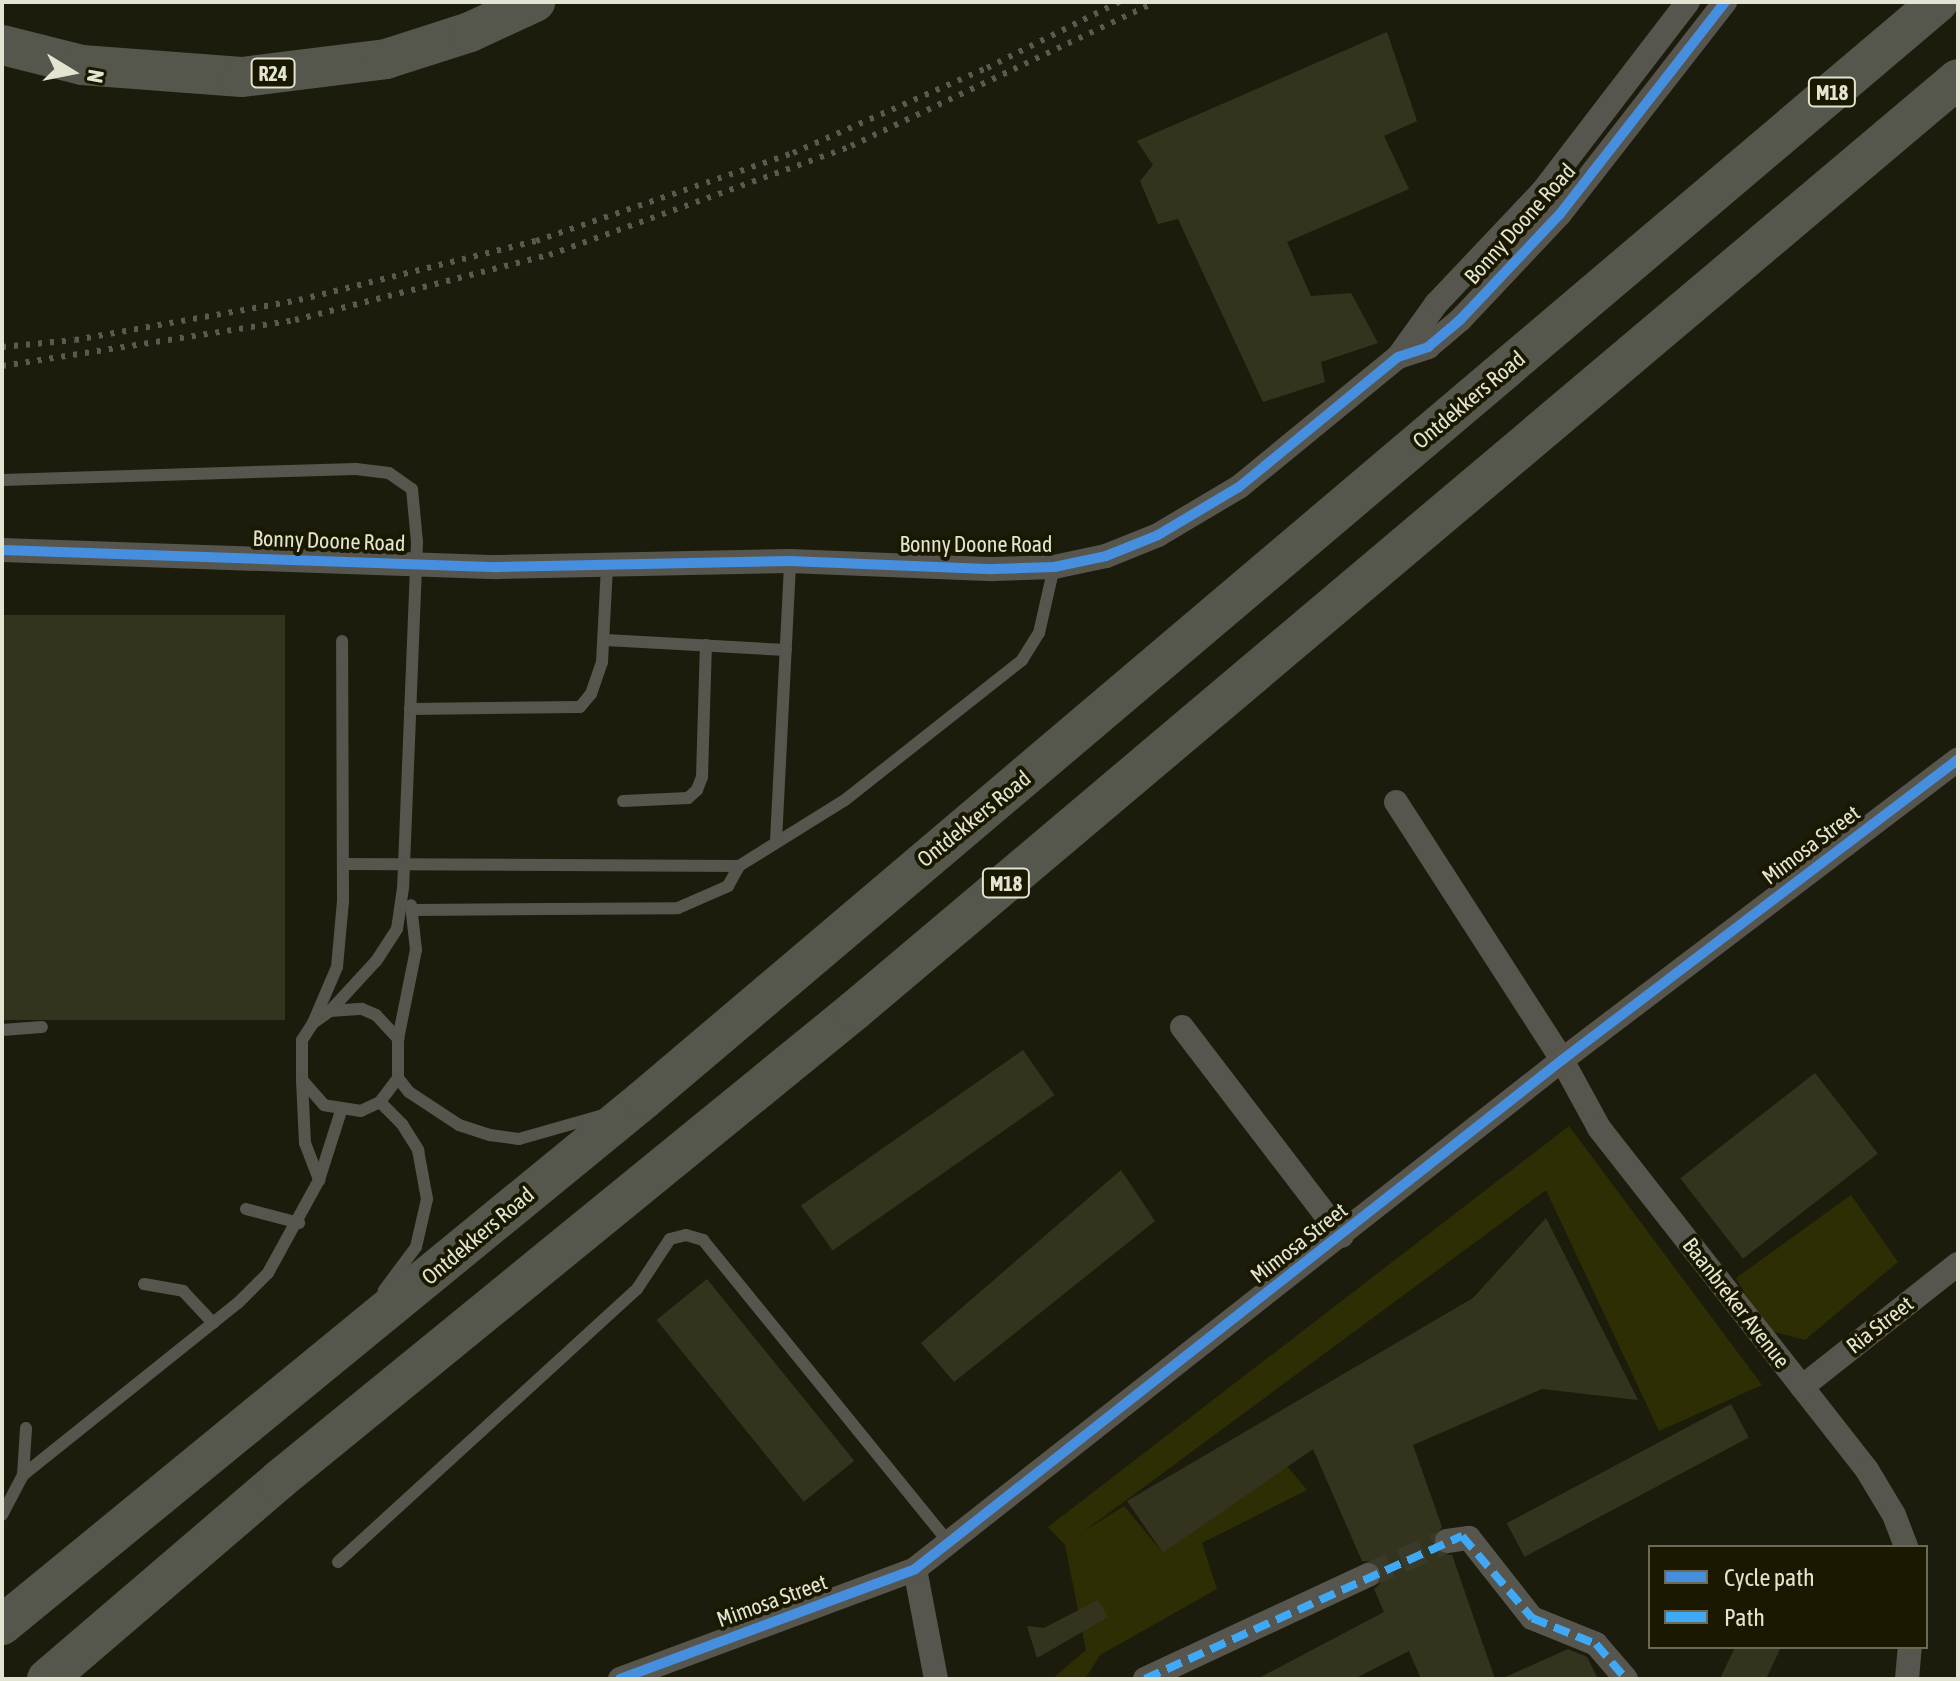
<!DOCTYPE html>
<html>
<head>
<meta charset="utf-8">
<style>
	body { margin:0 }
	#map { position:relative; width:1960px; height:1681px; overflow:hidden; background:#1c1c0c; font-family:"Asap Condensed",sans-serif }
	div>[style] { position:absolute }
	.green>* { inset:0; background:#2e2e04 }
	.building>* { inset:0; background:#34341e; transform-origin:0 0 }
	.street-tunnel>* { height:24px; margin-top:-12px; transform-origin:0; background:repeating-linear-gradient(90deg,#3a3a2a 0 24px,transparent 0 36px) }
	.lane>* { height:12px; margin:-6px; padding:0 6px; transform-origin:6px; border-radius:6px; background:#56564f }
	.street>* { height:24px; margin:-12px; padding:0 12px; transform-origin:12px; border-radius:12px; background:#56564f }
	.primary>* { height:40px; margin:-20px; padding:0 20px; transform-origin:20px; border-radius:20px; background:#55564c }
	.rail>* { height:6px; margin-top:-3px; transform-origin:0; background:repeating-linear-gradient(90deg,#5a5a50 0 4px,transparent 0 12px) }
	.quiet>* { height:8px; margin-top:-4px; transform-origin:0; background:repeating-linear-gradient(90deg,#3fa9f5 0 16px,transparent 0 24px) }
	.cycleway>* { height:10px; margin:-5px; padding:0 5px; transform-origin:5px; border-radius:5px; background:#468fdf }
	span { translate:-50% -50%; white-space:nowrap; text-align:center; line-height:1.15; -webkit-text-stroke:8px #1a1900; paint-order:stroke }
	.shield-label span { padding:2px 6px; background:#1a1900; border:2px solid; border-radius:6px; -webkit-text-stroke-width:0 }
	.shield-label { font-size:20px; color:#e4e4d3; font-weight:700 }
	.street-label { font-size:22px; color:#e4e4d3 }
	.frame { position:absolute; inset:0; border:4px solid #e4e4d3; pointer-events:none }
	.legend { position:absolute; left:1648px; top:1545px; width:280px; height:104px; box-sizing:border-box; background:#1a1900; border:2px solid #6b6a54; margin:0; padding:10px 14px; list-style:none; font-size:24px; color:#e4e4d3 }
	.legend li { display:flex; align-items:center; gap:16px; height:40px }
	.legend b { width:40px; border:2px solid #6b6a54 }
	.north { position:absolute; left:32px; top:32px; width:80px; height:80px; -webkit-text-stroke:6px #1a1900; paint-order:stroke; rotate:100deg; font-size:22px; font-weight:700; line-height:32px; text-align:center; color:#e4e4d3 }
	.north::after { content:''; display:block; margin:auto; width:28px; height:36px; background:#e4e4d3; clip-path:polygon(50% 0,100% 100%,50% 72%,0 100%) }
</style>
</head>
<body>
<div id="map">
	<div class="green">
		<div style="clip-path:polygon(1569px 1126px,1762px 1385px,1659px 1431px,1546px 1190px,1083px 1532px,1124px 1506px,1163px 1553px,1287px 1466px,1307px 1490px,1202px 1543px,1217px 1589px,1100px 1655px,1085px 1679px,1052px 1679px,1086px 1650px,1065px 1545px,1048px 1527px)"></div>
		<div style="clip-path:polygon(1851px 1195px,1898px 1262px,1805px 1340px,1766px 1330px,1736px 1278px)"></div>
	</div>
	<div class="building">
		<div style="clip-path:polygon(1387px 32px,1417px 121px,1384px 136px,1409px 189px,1287px 242px,1311px 296px,1351px 293px,1378px 343px,1321px 362px,1325px 382px,1263px 402px,1178px 219px,1158px 224px,1140px 181px,1153px 165px,1137px 141px)"></div>
		<div style="left:2px;top:615px;width:283px;height:405px"></div>
		<div style="left:1023px;top:1050px;width:55px;height:271px;rotate:55deg"></div>
		<div style="left:1815px;top:1073px;width:102px;height:171px;rotate:52deg"></div>
		<div style="clip-path:polygon(1121px 1170px,1155px 1221px,954px 1382px,921px 1343px)"></div>
		<div style="clip-path:polygon(1546px 1218px,1638px 1400px,1542px 1389px,1413px 1445px,1442px 1527px,1432px 1544px,1441px 1554px,1452px 1555px,1495px 1679px,1421px 1679px,1409px 1651px,1354px 1679px,1257px 1679px,1384px 1612px,1374px 1589px,1381px 1583px,1382px 1569px,1376px 1562px,1362px 1561px,1313px 1449px,1163px 1553px,1127px 1501px,1473px 1298px)"></div>
		<div style="left:707px;top:1279px;width:234px;height:65px;rotate:51deg"></div>
		<div style="left:1731px;top:1404px;width:38px;height:254px;rotate:62deg"></div>
		<div style="clip-path:polygon(1098px 1600px,1108px 1617px,1037px 1658px,1027px 1626px,1044px 1628px)"></div>
		<div style="clip-path:polygon(1735px 1647px,1781px 1647px,1766px 1679px,1720px 1679px)"></div>
		<div style="clip-path:polygon(1568px 1649px,1587px 1657px,1598px 1679px,1501px 1679px)"></div>
	</div>
	<div class="street-tunnel">
		<div style="left:1368px;top:1575px;width:86px;rotate:-23.3deg"></div>
	</div>
	<div class="lane">
		<div style="left:2px;top:480px;width:354px;rotate:-1.8deg"></div>
		<div style="left:356px;top:469px;width:33px;rotate:7deg"></div>
		<div style="left:389px;top:473px;width:28px;rotate:35deg"></div>
		<div style="left:412px;top:489px;width:53px;rotate:84.6deg"></div>
		<div style="left:417px;top:542px;width:346px;rotate:92.3deg"></div>
		<div style="left:403px;top:888px;width:41px;rotate:98.3deg"></div>
		<div style="left:397px;top:929px;width:38px;rotate:123deg"></div>
		<div style="left:376px;top:961px;width:68px;rotate:132.6deg"></div>
		<div style="left:606px;top:640px;width:180px;rotate:3.2deg"></div>
		<div style="left:410px;top:709px;width:170px;rotate:-0.7deg"></div>
		<div style="left:580px;top:707px;width:17px;rotate:-50deg"></div>
		<div style="left:591px;top:694px;width:34px;rotate:-71deg"></div>
		<div style="left:602px;top:662px;width:97px;rotate:-87deg"></div>
		<div style="left:623px;top:801px;width:65px;rotate:-2.6deg"></div>
		<div style="left:688px;top:798px;width:12px;rotate:-42deg"></div>
		<div style="left:697px;top:790px;width:14px;rotate:-69deg"></div>
		<div style="left:702px;top:777px;width:132px;rotate:-88.3deg"></div>
		<div style="left:776px;top:841px;width:280px;rotate:-87.1deg"></div>
		<div style="left:343px;top:864px;width:396px;rotate:0.3deg"></div>
		<div style="left:739px;top:866px;width:125px;rotate:-31.9deg"></div>
		<div style="left:845px;top:800px;width:226px;rotate:-38.3deg"></div>
		<div style="left:1022px;top:660px;width:32px;rotate:-58deg"></div>
		<div style="left:1039px;top:633px;width:68px;rotate:-77.2deg"></div>
		<div style="left:413px;top:910px;width:265px;rotate:-0.4deg"></div>
		<div style="left:678px;top:908px;width:55px;rotate:-23.7deg"></div>
		<div style="left:728px;top:886px;width:23px;rotate:-61deg"></div>
		<div style="left:313px;top:1023px;width:61px;rotate:-66.8deg"></div>
		<div style="left:337px;top:967px;width:66px;rotate:-84.8deg"></div>
		<div style="left:343px;top:901px;width:260px;rotate:-90.2deg"></div>
		<div style="left:2px;top:1030px;width:40px;rotate:-4.3deg"></div>
		<div style="left:398px;top:1039px;width:91px;rotate:-78.6deg"></div>
		<div style="left:416px;top:950px;width:45px;rotate:-96.3deg"></div>
		<div style="left:398px;top:1078px;width:30px;rotate:127deg"></div>
		<div style="left:380px;top:1102px;width:21px;rotate:155deg"></div>
		<div style="left:361px;top:1111px;width:37px;rotate:-171deg"></div>
		<div style="left:324px;top:1105px;width:33px;rotate:-131deg"></div>
		<div style="left:302px;top:1080px;width:40px;rotate:-90deg"></div>
		<div style="left:302px;top:1040px;width:20px;rotate:-57deg"></div>
		<div style="left:313px;top:1023px;width:21px;rotate:-35deg"></div>
		<div style="left:330px;top:1011px;width:32px;rotate:-4deg"></div>
		<div style="left:362px;top:1009px;width:15px;rotate:23deg"></div>
		<div style="left:376px;top:1015px;width:33px;rotate:47deg"></div>
		<div style="left:398px;top:1039px;width:39px;rotate:90deg"></div>
		<div style="left:398px;top:1078px;width:18px;rotate:52deg"></div>
		<div style="left:409px;top:1092px;width:60px;rotate:33.4deg"></div>
		<div style="left:459px;top:1125px;width:33px;rotate:18deg"></div>
		<div style="left:490px;top:1135px;width:29px;rotate:8deg"></div>
		<div style="left:519px;top:1139px;width:84px;rotate:-15.9deg"></div>
		<div style="left:302px;top:1080px;width:63px;rotate:87.3deg"></div>
		<div style="left:305px;top:1143px;width:40px;rotate:69deg"></div>
		<div style="left:380px;top:1102px;width:31px;rotate:45deg"></div>
		<div style="left:402px;top:1124px;width:31px;rotate:58deg"></div>
		<div style="left:418px;top:1150px;width:50px;rotate:79.6deg"></div>
		<div style="left:427px;top:1199px;width:49px;rotate:102.9deg"></div>
		<div style="left:416px;top:1247px;width:54px;rotate:126.7deg"></div>
		<div style="left:246px;top:1209px;width:55px;rotate:14.8deg"></div>
		<div style="left:144px;top:1284px;width:40px;rotate:10deg"></div>
		<div style="left:183px;top:1291px;width:44px;rotate:46.8deg"></div>
		<div style="left:23px;top:1475px;width:275px;rotate:-38.7deg"></div>
		<div style="left:238px;top:1303px;width:42px;rotate:-45deg"></div>
		<div style="left:268px;top:1273px;width:106px;rotate:-61.3deg"></div>
		<div style="left:319px;top:1180px;width:72px;rotate:-72.3deg"></div>
		<div style="left:2px;top:1515px;width:45px;rotate:-62.3deg"></div>
		<div style="left:23px;top:1475px;width:47px;rotate:-86.3deg"></div>
		<div style="left:338px;top:1562px;width:405px;rotate:-42.4deg"></div>
		<div style="left:637px;top:1289px;width:60px;rotate:-56.6deg"></div>
		<div style="left:670px;top:1239px;width:16px;rotate:-14deg"></div>
		<div style="left:686px;top:1235px;width:18px;rotate:16deg"></div>
		<div style="left:703px;top:1240px;width:389px;rotate:50.9deg"></div>
	</div>
	<div class="street">
		<div style="left:1398px;top:357px;width:65px;rotate:-54.4deg"></div>
		<div style="left:1436px;top:304px;width:154px;rotate:-46.6deg"></div>
		<div style="left:1542px;top:192px;width:240px;rotate:-52.5deg"></div>
		<div style="left:2px;top:550px;width:496px;rotate:2deg"></div>
		<div style="left:498px;top:567px;width:292px;rotate:-1.2deg"></div>
		<div style="left:790px;top:561px;width:203px;rotate:2.3deg"></div>
		<div style="left:993px;top:569px;width:61px;rotate:-1.9deg"></div>
		<div style="left:1054px;top:567px;width:53px;rotate:-11.9deg"></div>
		<div style="left:1106px;top:556px;width:56px;rotate:-22deg"></div>
		<div style="left:1158px;top:535px;width:94px;rotate:-30.7deg"></div>
		<div style="left:1239px;top:487px;width:205px;rotate:-39.3deg"></div>
		<div style="left:1398px;top:357px;width:32px;rotate:-18deg"></div>
		<div style="left:1428px;top:347px;width:42px;rotate:-40.2deg"></div>
		<div style="left:1460px;top:320px;width:146px;rotate:-46.7deg"></div>
		<div style="left:1560px;top:214px;width:269px;rotate:-52.1deg"></div>
		<div style="left:1396px;top:802px;width:307px;rotate:57.2deg"></div>
		<div style="left:1562px;top:1060px;width:77px;rotate:61.4deg"></div>
		<div style="left:1599px;top:1128px;width:434px;rotate:51.9deg"></div>
		<div style="left:1867px;top:1470px;width:52px;rotate:59deg"></div>
		<div style="left:1894px;top:1515px;width:34px;rotate:69deg"></div>
		<div style="left:1182px;top:1027px;width:263px;rotate:52.6deg"></div>
		<div style="left:1802px;top:1387px;width:199px;rotate:-38.3deg"></div>
		<div style="left:1447px;top:1541px;width:22px;rotate:-8deg"></div>
		<div style="left:1469px;top:1538px;width:102px;rotate:51.8deg"></div>
		<div style="left:1532px;top:1618px;width:69px;rotate:22.1deg"></div>
		<div style="left:1596px;top:1644px;width:46px;rotate:49.4deg"></div>
		<div style="left:915px;top:1569px;width:112px;rotate:79.2deg"></div>
		<div style="left:620px;top:1679px;width:315px;rotate:-20.4deg"></div>
		<div style="left:915px;top:1569px;width:823px;rotate:-38.19deg"></div>
		<div style="left:1562px;top:1060px;width:497px;rotate:-37.2deg"></div>
		<div style="left:1145px;top:1679px;width:246px;rotate:-25deg"></div>
		<div style="left:1907px;top:1679px;width:32px;rotate:-85deg"></div>
	</div>
	<div class="primary">
		<div style="left:2px;top:45px;width:82px;rotate:14deg"></div>
		<div style="left:82px;top:65px;width:160px;rotate:4.3deg"></div>
		<div style="left:242px;top:77px;width:145px;rotate:-7.1deg"></div>
		<div style="left:386px;top:59px;width:88px;rotate:-17.8deg"></div>
		<div style="left:470px;top:32px;width:72px;rotate:-24.8deg"></div>
		<div style="left:2px;top:1625px;width:829px;rotate:-39.32deg"></div>
		<div style="left:643px;top:1100px;width:1698px;rotate:-40.29deg"></div>
		<div style="left:47px;top:1679px;width:306px;rotate:-40.6deg"></div>
		<div style="left:279px;top:1480px;width:743px;rotate:-39.21deg"></div>
		<div style="left:855px;top:1010px;width:1443px;rotate:-40.17deg"></div>
	</div>
	<div class="rail">
		<div style="left:2px;top:347px;width:73px;rotate:-5.5deg"></div>
		<div style="left:75px;top:340px;width:228px;rotate:-10.1deg"></div>
		<div style="left:299px;top:300px;width:244px;rotate:-14deg"></div>
		<div style="left:536px;top:241px;width:272px;rotate:-18.9deg"></div>
		<div style="left:793px;top:153px;width:212px;rotate:-23.7deg"></div>
		<div style="left:987px;top:68px;width:148px;rotate:-26.6deg"></div>
		<div style="left:2px;top:366px;width:297px;rotate:-8.9deg"></div>
		<div style="left:295px;top:320px;width:262px;rotate:-14.4deg"></div>
		<div style="left:549px;top:255px;width:321px;rotate:-19.8deg"></div>
		<div style="left:851px;top:146px;width:336px;rotate:-25.3deg"></div>
	</div>
	<div class="quiet">
		<div style="left:1145px;top:1679px;width:348px;rotate:-24.3deg"></div>
		<div style="left:1462px;top:1536px;width:108px;rotate:49.5deg"></div>
		<div style="left:1532px;top:1618px;width:69px;rotate:22.1deg"></div>
		<div style="left:1596px;top:1644px;width:46px;rotate:49.4deg"></div>
	</div>
	<div class="cycleway">
		<div style="left:2px;top:550px;width:496px;rotate:2deg"></div>
		<div style="left:498px;top:567px;width:292px;rotate:-1.2deg"></div>
		<div style="left:790px;top:561px;width:203px;rotate:2.3deg"></div>
		<div style="left:993px;top:569px;width:61px;rotate:-1.9deg"></div>
		<div style="left:1054px;top:567px;width:53px;rotate:-11.9deg"></div>
		<div style="left:1106px;top:556px;width:56px;rotate:-22deg"></div>
		<div style="left:1158px;top:535px;width:94px;rotate:-30.7deg"></div>
		<div style="left:1239px;top:487px;width:205px;rotate:-39.3deg"></div>
		<div style="left:1398px;top:357px;width:32px;rotate:-18deg"></div>
		<div style="left:1428px;top:347px;width:42px;rotate:-40.2deg"></div>
		<div style="left:1460px;top:320px;width:146px;rotate:-46.7deg"></div>
		<div style="left:1560px;top:214px;width:269px;rotate:-52.1deg"></div>
		<div style="left:620px;top:1679px;width:315px;rotate:-20.4deg"></div>
		<div style="left:915px;top:1569px;width:823px;rotate:-38.19deg"></div>
		<div style="left:1562px;top:1060px;width:497px;rotate:-37.2deg"></div>
	</div>
	<div class="shield-label">
		<span style="left:273px;top:73px">R24</span>
		<span style="left:1832px;top:92px">M18</span>
		<span style="left:1006px;top:883px">M18</span>
	</div>
	<div class="street-label">
		<span style="left:1520px;top:224px;rotate:-48deg">Bonny Doone Road</span>
		<span style="left:1469px;top:400px;rotate:-40deg">Ontdekkers Road</span>
		<span style="left:329px;top:541px;rotate:2deg">Bonny Doone Road</span>
		<span style="left:976px;top:545px">Bonny Doone Road</span>
		<span style="left:974px;top:819px;rotate:-39deg">Ontdekkers Road</span>
		<span style="left:1811px;top:845px;rotate:-37deg">Mimosa Street</span>
		<span style="left:478px;top:1236px;rotate:-40deg">Ontdekkers Road</span>
		<span style="left:1299px;top:1243px;rotate:-38deg">Mimosa Street</span>
		<span style="left:1736px;top:1303px;rotate:52deg">Baanbreker Avenue</span>
		<span style="left:1880px;top:1325px;rotate:-38deg">Ria Street</span>
		<span style="left:772px;top:1601px;rotate:-20deg">Mimosa Street</span>
	</div>
	<div class="frame"></div>
	<ul class="legend">
	<li><b style="height:10px;background:#468fdf"></b>Cycle path</li>
	<li><b style="height:10px;background:#3fa9f5"></b>Path</li>
	</ul>
	<div class="north">N</div>
</div>
</body>
</html>
